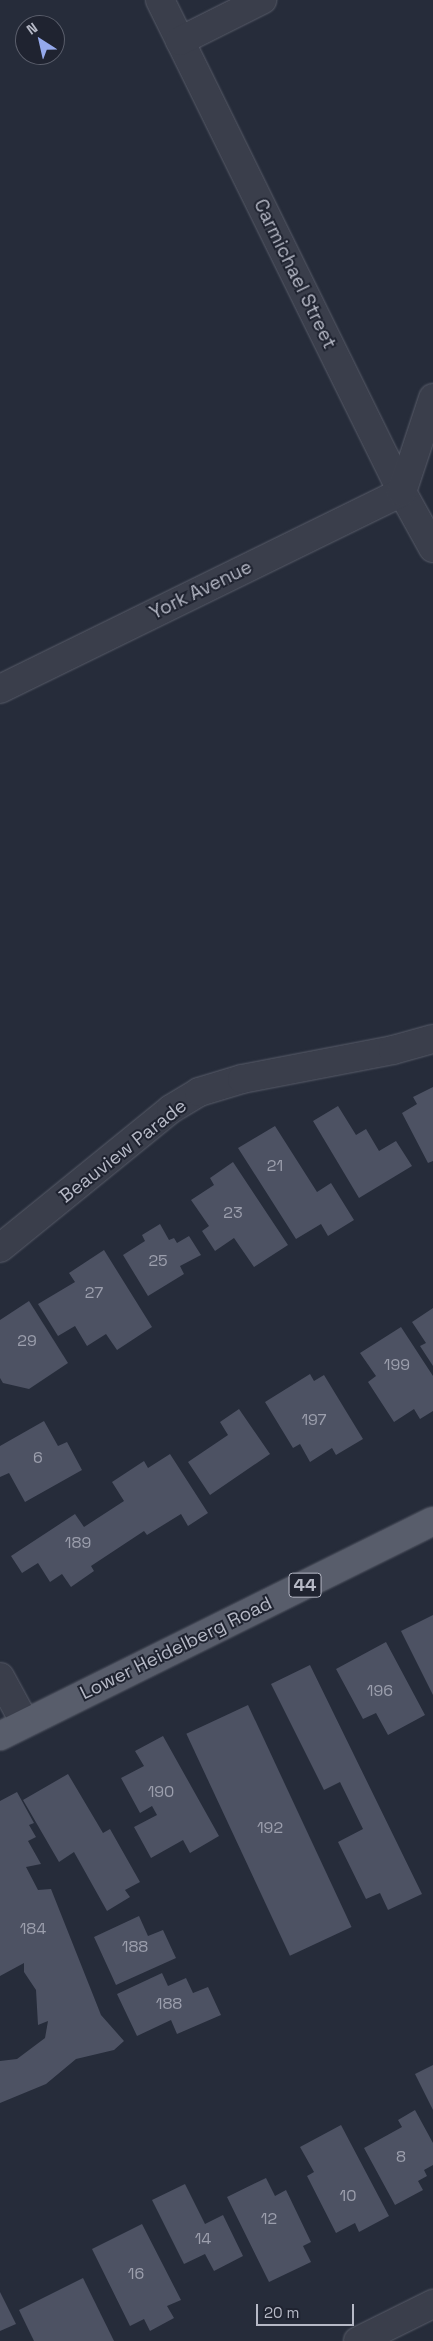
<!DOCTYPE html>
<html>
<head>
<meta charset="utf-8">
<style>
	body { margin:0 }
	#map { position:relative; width:433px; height:2341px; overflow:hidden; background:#262c3a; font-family:"Space Grotesk",sans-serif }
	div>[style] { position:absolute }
	.building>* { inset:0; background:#4d5263; transform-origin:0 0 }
	.roads { filter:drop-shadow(0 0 1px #585c69) drop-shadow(0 0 1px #585c69) }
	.minor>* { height:28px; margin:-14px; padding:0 14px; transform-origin:14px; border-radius:14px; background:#3a3e4b }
	.major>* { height:28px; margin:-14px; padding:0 14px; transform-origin:14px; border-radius:14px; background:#585d6b }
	span { translate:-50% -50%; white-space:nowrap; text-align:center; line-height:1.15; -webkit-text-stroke:4px #1f2330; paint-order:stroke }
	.number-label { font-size:16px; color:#9c9fad }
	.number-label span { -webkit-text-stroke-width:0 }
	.shield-label span { padding:1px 4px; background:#1f2330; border:1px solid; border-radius:4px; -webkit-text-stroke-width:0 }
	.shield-label { font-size:18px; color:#b6b9c6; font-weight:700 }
	.street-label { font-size:19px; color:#b6b9c6 }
	.north { position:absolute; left:15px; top:15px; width:50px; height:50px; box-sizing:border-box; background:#1f2330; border:1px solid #5b5f6c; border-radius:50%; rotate:325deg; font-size:14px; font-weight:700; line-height:20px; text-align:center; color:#b6b9c6 }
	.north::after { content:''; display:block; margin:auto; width:18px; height:22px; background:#95a9ec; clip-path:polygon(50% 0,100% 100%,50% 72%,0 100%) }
	.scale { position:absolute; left:256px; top:2304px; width:98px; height:22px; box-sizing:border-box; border:2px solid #b6b9c6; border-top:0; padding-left:6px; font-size:15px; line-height:18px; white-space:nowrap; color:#b6b9c6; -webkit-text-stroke:4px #1f2330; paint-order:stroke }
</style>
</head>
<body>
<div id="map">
	<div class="building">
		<div style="clip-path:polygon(433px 1087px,433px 1161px,428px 1163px,402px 1113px,417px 1104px,413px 1097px)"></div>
		<div style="clip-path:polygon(338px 1106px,356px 1135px,366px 1129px,379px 1151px,396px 1141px,412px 1166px,359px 1198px,313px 1121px)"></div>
		<div style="clip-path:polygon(275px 1126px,317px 1192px,331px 1183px,354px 1220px,328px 1236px,321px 1224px,296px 1239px,238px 1148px)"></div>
		<div style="clip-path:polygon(233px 1162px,288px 1245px,254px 1267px,234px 1238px,215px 1251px,202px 1231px,209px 1226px,191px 1200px,214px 1185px,210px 1178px)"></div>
		<div style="clip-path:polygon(160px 1224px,169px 1240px,174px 1238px,177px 1243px,189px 1236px,201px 1255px,180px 1266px,184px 1274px,148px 1296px,123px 1255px,145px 1241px,142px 1235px)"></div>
		<div style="clip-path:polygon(104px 1250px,152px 1327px,117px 1350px,106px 1334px,87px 1346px,75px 1326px,58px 1336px,38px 1304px,75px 1282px,69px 1273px)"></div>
		<div style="clip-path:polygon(29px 1301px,68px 1363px,29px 1389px,3px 1383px,0 1378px,0 1320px)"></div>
		<div style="clip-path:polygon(433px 1308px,433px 1366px,420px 1346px,426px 1343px,412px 1322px)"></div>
		<div style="clip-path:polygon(401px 1327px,433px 1376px,433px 1411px,420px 1419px,414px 1409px,394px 1422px,368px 1382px,376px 1376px,360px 1353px)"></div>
		<div style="clip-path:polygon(310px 1374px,314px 1381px,324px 1375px,363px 1439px,336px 1455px,332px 1448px,310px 1462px,300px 1444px,293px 1448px,265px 1402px)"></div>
		<div style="clip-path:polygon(239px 1409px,270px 1454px,210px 1495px,188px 1462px,228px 1435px,220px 1422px)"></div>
		<div style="clip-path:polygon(44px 1421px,58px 1446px,67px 1442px,82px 1470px,25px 1502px,9px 1473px,0 1477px,0 1446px)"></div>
		<div style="clip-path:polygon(170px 1454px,208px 1513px,188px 1526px,181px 1514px,147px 1535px,144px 1531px,91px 1566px,94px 1571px,71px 1587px,62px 1574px,50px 1582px,38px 1563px,22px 1573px,11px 1556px,75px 1514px,84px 1527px,124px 1501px,112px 1482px,144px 1461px,148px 1468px)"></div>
		<div style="clip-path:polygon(433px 1615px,433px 1695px,401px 1631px)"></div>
		<div style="clip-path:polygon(386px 1642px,425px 1715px,388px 1735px,376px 1713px,363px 1719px,336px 1669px)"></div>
		<div style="clip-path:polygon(310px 1665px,422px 1894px,388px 1910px,380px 1893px,366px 1899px,338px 1842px,363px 1829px,340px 1782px,324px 1790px,271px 1684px)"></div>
		<div style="left:248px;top:1705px;width:245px;height:68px;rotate:65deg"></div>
		<div style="clip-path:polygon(163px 1736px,219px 1836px,190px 1853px,183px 1840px,151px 1858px,134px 1827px,157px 1815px,152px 1806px,140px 1813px,121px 1778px,144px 1766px,135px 1751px)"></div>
		<div style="clip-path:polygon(68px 1774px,103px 1833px,110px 1829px,140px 1882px,125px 1890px,130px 1897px,107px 1911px,74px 1852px,59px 1862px,23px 1800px)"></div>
		<div style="clip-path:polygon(17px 1792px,34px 1823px,29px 1825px,36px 1837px,28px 1841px,41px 1864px,26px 1867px,38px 1890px,51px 1889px,101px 2015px,124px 2041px,114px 2050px,76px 2059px,46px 2084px,0 2103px,0 2061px,17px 2059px,45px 2038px,48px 2021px,38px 2025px,36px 1990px,24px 1972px,24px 1963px,0 1976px,0 1801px)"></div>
		<div style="clip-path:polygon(139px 1916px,148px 1936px,163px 1930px,176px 1958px,116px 1985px,94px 1937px)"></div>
		<div style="clip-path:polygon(162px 1973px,168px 1986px,186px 1978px,193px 1993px,208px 1987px,221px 2015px,177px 2034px,171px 2020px,137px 2036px,117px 1994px)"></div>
		<div style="clip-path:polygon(433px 2065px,433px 2110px,415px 2074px)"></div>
		<div style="clip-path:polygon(415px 2110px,433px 2143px,433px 2165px,424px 2170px,427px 2176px,418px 2181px,423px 2190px,395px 2205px,364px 2148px,402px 2127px,398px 2120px)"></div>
		<div style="clip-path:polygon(341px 2125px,389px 2216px,359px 2232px,355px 2223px,336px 2233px,307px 2176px,314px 2172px,300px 2147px)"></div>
		<div style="clip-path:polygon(266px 2178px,275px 2196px,286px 2190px,311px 2242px,303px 2246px,311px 2262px,269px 2282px,227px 2197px)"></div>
		<div style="clip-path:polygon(185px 2184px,205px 2224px,223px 2215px,243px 2256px,214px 2271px,205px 2254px,184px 2264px,152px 2200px)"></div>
		<div style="clip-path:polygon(142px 2224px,181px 2300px,167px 2306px,174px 2318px,150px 2331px,144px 2319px,130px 2326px,92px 2249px)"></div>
		<div style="clip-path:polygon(83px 2278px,114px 2341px,34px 2341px,19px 2310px)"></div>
		<div style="clip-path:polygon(0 2292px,16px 2324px,0 2331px)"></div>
	</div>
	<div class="roads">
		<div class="minor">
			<div style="left:160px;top:0;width:548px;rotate:63.81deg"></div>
			<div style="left:402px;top:492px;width:64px;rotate:61deg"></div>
			<div style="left:180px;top:41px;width:92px;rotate:-26.6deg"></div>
			<div style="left:0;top:689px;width:448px;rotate:-26.1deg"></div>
			<div style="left:402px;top:492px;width:99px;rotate:-71.7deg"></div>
			<div style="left:0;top:1248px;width:220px;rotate:-39.1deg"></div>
			<div style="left:171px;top:1109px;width:33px;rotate:-31deg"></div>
			<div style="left:199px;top:1092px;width:45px;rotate:-16.8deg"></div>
			<div style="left:242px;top:1079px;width:154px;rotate:-10.9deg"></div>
			<div style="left:393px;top:1050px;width:41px;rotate:-15.4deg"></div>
			<div style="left:0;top:1677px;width:52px;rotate:61.5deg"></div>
			<div style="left:358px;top:2341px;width:84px;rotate:-26.3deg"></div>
		</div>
		<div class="major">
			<div style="left:0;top:1736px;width:483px;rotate:-26.4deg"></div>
		</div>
	</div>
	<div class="number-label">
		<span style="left:275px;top:1166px">21</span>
		<span style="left:233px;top:1213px">23</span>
		<span style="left:158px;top:1261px">25</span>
		<span style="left:94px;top:1293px">27</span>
		<span style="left:27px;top:1341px">29</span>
		<span style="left:397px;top:1365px">199</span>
		<span style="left:314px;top:1420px">197</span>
		<span style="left:38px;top:1458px">6</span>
		<span style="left:78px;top:1543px">189</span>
		<span style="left:380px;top:1691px">196</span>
		<span style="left:161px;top:1792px">190</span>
		<span style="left:270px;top:1828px">192</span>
		<span style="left:33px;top:1929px">184</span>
		<span style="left:135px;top:1947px">188</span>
		<span style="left:169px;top:2004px">188</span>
		<span style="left:401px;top:2157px">8</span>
		<span style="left:348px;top:2196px">10</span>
		<span style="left:269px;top:2219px">12</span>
		<span style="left:203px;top:2239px">14</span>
		<span style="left:136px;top:2274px">16</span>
	</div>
	<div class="shield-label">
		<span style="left:305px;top:1585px">44</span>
	</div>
	<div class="street-label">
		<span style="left:295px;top:274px;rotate:64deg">Carmichael Street</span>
		<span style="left:201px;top:590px;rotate:-26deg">York Avenue</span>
		<span style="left:123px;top:1151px;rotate:-38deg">Beauview Parade</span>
		<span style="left:176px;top:1648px;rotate:-26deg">Lower Heidelberg Road</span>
	</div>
	<div class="north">N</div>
	<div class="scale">20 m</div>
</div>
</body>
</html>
